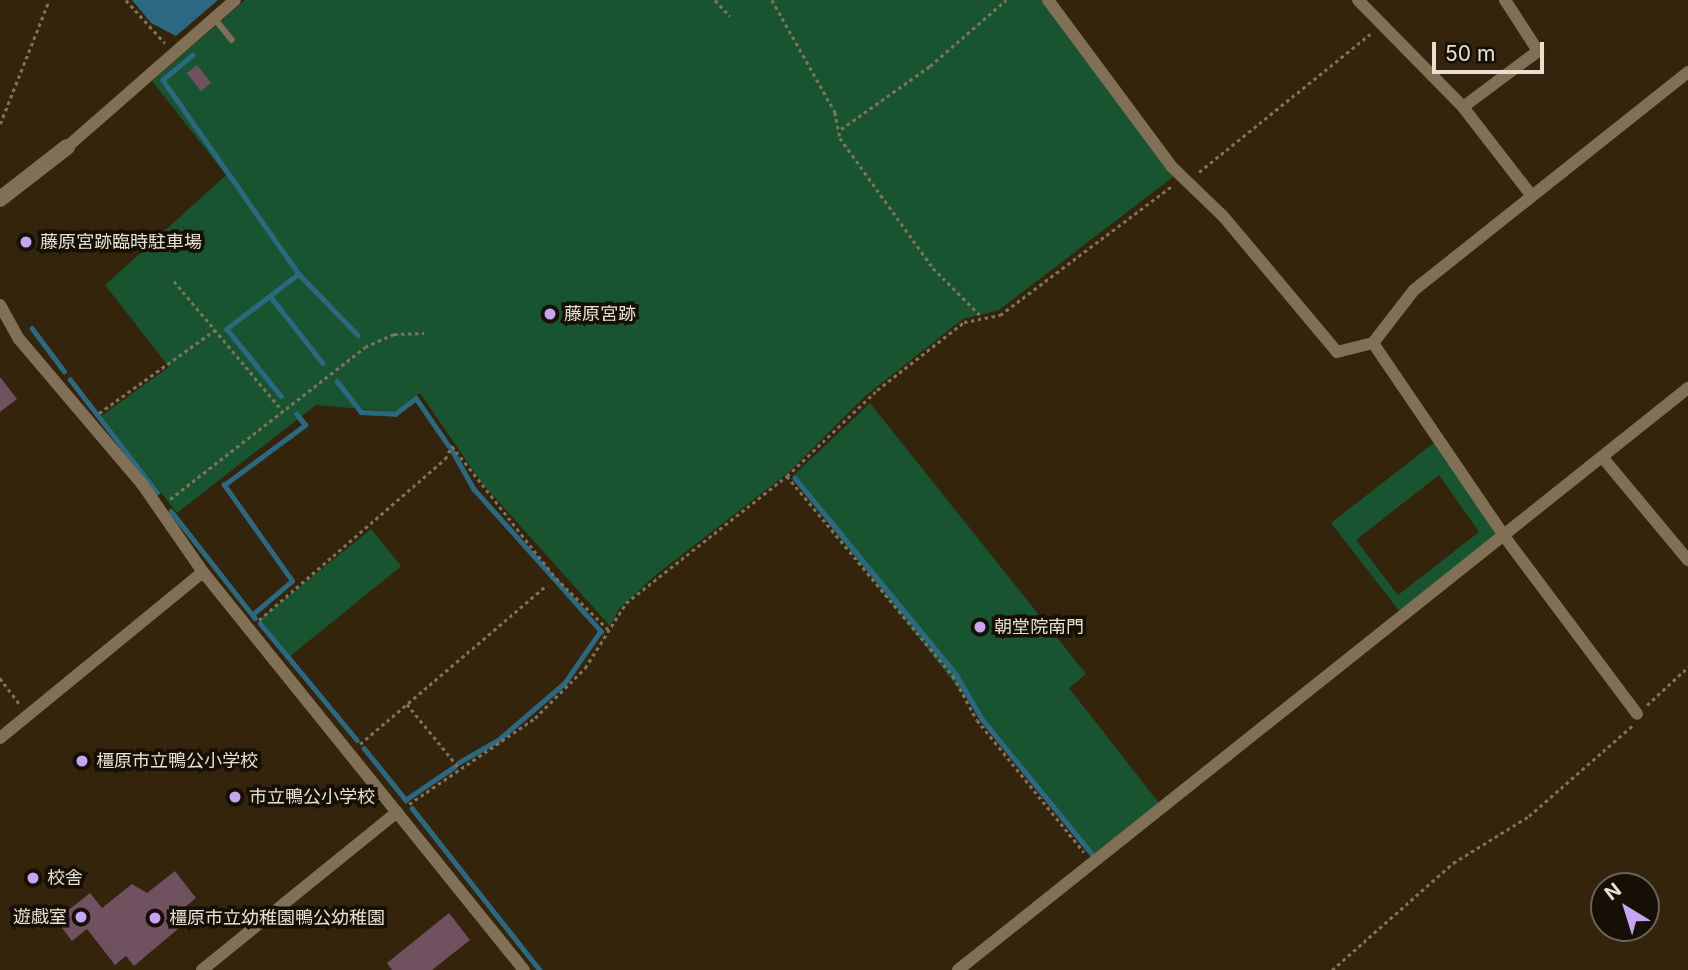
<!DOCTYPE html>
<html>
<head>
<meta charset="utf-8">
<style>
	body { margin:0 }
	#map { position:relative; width:1688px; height:970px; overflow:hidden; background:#33240b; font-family:Inter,"Noto Sans JP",sans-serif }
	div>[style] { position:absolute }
	.green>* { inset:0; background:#18542f; transform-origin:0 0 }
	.water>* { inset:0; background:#2b6982 }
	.stream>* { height:4.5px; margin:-2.25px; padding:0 2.25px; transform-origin:2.25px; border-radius:2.25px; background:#2b6982 }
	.building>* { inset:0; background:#6f515f; transform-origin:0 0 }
	.path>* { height:2.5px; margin-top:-1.25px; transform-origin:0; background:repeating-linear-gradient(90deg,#7f725e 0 3.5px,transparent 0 7px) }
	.service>* { height:6px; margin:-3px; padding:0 3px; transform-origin:3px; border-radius:3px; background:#817056 }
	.minor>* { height:12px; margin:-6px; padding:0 6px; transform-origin:6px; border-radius:6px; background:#817056 }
	.tertiary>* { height:16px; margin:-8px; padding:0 8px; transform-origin:8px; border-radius:8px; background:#817056 }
	.dots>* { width:19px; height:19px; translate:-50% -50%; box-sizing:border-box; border:4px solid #150f05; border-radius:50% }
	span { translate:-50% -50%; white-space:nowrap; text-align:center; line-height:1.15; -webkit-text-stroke:7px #150f05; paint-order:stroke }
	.poi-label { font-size:18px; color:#e9e0d1 }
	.left { translate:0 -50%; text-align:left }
	.right { translate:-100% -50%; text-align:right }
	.north { position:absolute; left:1590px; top:872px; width:70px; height:70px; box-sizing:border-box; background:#150f05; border:2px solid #6a6357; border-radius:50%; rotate:322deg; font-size:19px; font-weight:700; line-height:28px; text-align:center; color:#e9e0d1 }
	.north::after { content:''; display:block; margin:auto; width:24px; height:32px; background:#c6a6f0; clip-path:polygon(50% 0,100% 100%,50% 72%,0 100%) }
	.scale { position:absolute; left:1432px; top:42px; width:112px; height:32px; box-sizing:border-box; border:4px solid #e9e0d1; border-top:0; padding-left:9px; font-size:21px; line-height:24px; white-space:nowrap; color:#e9e0d1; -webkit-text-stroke:5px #150f05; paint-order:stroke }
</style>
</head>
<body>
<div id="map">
	<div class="green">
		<div style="clip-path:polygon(245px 0,1043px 0,1173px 177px,999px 310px,963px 319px,864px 397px,788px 473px,657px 574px,619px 609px,610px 626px,481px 482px,420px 393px,397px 412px,316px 405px,177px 513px,101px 416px,169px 367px,105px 285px,226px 175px,152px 81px)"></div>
		<div style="clip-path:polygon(870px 403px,1086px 674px,1069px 688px,1159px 803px,1091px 856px,792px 477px)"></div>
		<div style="clip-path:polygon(evenodd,1435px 442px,1497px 536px,1400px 612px,1331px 523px,1435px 442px,1439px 475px,1479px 532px,1398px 595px,1356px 540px,1439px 475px)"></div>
		<div style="left:371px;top:529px;width:48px;height:143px;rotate:51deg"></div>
	</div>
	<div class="water">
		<div style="clip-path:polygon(132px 0,218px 0,176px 36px,151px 23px)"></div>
	</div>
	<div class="stream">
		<div style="left:193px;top:55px;width:39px;rotate:140deg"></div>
		<div style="left:163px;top:80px;width:237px;rotate:55deg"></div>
		<div style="left:299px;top:274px;width:91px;rotate:142.6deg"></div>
		<div style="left:227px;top:329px;width:86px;rotate:51.1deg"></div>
		<div style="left:299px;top:274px;width:85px;rotate:46deg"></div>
		<div style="left:270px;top:296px;width:85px;rotate:51.7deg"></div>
		<div style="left:32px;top:328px;width:54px;rotate:53.3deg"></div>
		<div style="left:70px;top:379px;width:143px;rotate:52.4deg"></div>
		<div style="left:337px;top:381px;width:39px;rotate:52deg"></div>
		<div style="left:361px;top:412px;width:34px;rotate:3deg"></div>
		<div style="left:395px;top:414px;width:26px;rotate:-37deg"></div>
		<div style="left:416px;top:398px;width:58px;rotate:55.5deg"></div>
		<div style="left:452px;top:450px;width:45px;rotate:60.6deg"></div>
		<div style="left:474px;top:489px;width:191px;rotate:48.2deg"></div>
		<div style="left:601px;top:631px;width:63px;rotate:124.7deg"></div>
		<div style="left:565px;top:683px;width:87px;rotate:139.2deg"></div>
		<div style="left:499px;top:740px;width:46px;rotate:150.1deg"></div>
		<div style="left:795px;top:478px;width:254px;rotate:50.6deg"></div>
		<div style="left:956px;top:674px;width:52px;rotate:60deg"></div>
		<div style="left:982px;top:719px;width:174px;rotate:50.8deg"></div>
		<div style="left:171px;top:511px;width:136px;rotate:51.9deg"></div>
		<div style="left:252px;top:615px;width:52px;rotate:-40.4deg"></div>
		<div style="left:292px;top:581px;width:118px;rotate:-125.3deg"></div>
		<div style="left:224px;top:485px;width:101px;rotate:-36.5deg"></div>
		<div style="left:305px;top:425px;width:14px;rotate:-129deg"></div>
		<div style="left:260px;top:623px;width:152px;rotate:50.3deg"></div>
		<div style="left:364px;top:748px;width:67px;rotate:51.1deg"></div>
		<div style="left:405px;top:800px;width:59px;rotate:-34deg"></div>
		<div style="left:412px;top:808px;width:206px;rotate:51.7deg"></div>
	</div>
	<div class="building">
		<div style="left:197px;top:65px;width:23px;height:13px;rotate:52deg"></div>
		<div style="clip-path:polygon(0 377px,17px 399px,0 412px)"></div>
		<div style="clip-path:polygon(175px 871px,196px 898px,184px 908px,191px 918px,134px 966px,126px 956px,115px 965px,87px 929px,72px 941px,56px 920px,90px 893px,102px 908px,132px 884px,147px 893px)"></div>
		<div style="clip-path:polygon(449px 913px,470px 940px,432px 970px,392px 970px,387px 963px)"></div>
	</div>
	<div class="path">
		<div style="left:126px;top:0;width:58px;rotate:47.8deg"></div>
		<div style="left:715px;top:0;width:22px;rotate:47deg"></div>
		<div style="left:772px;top:0;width:129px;rotate:60.6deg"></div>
		<div style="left:835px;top:112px;width:26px;rotate:79deg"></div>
		<div style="left:840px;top:138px;width:160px;rotate:54.4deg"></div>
		<div style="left:933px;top:268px;width:66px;rotate:45deg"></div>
		<div style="left:0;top:124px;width:133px;rotate:-68.4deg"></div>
		<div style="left:841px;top:129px;width:109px;rotate:-35.3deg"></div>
		<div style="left:930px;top:66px;width:101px;rotate:-41deg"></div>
		<div style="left:1199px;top:172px;width:220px;rotate:-38.9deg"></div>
		<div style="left:174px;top:281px;width:168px;rotate:50.1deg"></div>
		<div style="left:99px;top:413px;width:143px;rotate:-35.6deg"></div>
		<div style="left:787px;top:476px;width:260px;rotate:50.3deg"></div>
		<div style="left:953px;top:676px;width:50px;rotate:61.4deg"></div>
		<div style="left:977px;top:720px;width:170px;rotate:51deg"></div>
		<div style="left:170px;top:499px;width:247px;rotate:-37.9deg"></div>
		<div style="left:365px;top:347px;width:32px;rotate:-24deg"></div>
		<div style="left:394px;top:334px;width:30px;rotate:-2deg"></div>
		<div style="left:259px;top:620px;width:246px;rotate:-40.9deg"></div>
		<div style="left:445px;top:459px;width:15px;rotate:-62deg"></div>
		<div style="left:452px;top:446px;width:168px;rotate:51.8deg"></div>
		<div style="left:556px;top:578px;width:74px;rotate:44.5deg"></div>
		<div style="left:0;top:678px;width:35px;rotate:53deg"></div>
		<div style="left:407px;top:704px;width:84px;rotate:50.8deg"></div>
		<div style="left:1647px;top:705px;width:56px;rotate:-42.8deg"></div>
		<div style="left:360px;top:744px;width:245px;rotate:-40.4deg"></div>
		<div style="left:409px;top:804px;width:153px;rotate:-34.3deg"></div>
		<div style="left:535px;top:718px;width:71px;rotate:-45deg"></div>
		<div style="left:585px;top:668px;width:77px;rotate:-57.8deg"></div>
		<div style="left:626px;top:603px;width:205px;rotate:-38.3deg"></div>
		<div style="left:787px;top:476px;width:124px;rotate:-43.7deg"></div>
		<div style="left:877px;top:390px;width:110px;rotate:-38deg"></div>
		<div style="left:964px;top:322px;width:37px;rotate:-11deg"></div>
		<div style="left:1000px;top:315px;width:215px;rotate:-36.9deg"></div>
		<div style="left:1332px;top:970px;width:162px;rotate:-41.5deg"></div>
		<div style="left:1453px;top:863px;width:89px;rotate:-31.7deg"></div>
		<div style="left:1529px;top:816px;width:138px;rotate:-41.2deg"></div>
	</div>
	<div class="service">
		<div style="left:214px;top:18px;width:28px;rotate:51deg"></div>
	</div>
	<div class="minor">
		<div style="left:1048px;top:0;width:208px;rotate:53.4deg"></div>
		<div style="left:1172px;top:167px;width:71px;rotate:43.9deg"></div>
		<div style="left:1223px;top:216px;width:177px;rotate:50deg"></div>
		<div style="left:1337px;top:352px;width:37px;rotate:-14deg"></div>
		<div style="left:1373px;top:343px;width:67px;rotate:-52.3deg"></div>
		<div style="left:1414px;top:290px;width:350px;rotate:-38.5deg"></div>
		<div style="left:1358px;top:0;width:150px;rotate:45.5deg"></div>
		<div style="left:1463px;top:107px;width:111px;rotate:52.3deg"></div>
		<div style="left:1463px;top:107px;width:94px;rotate:-36.7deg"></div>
		<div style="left:1538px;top:51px;width:61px;rotate:-122.9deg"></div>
		<div style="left:67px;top:147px;width:223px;rotate:-41.2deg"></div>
		<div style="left:0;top:305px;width:39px;rotate:61deg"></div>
		<div style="left:19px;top:339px;width:190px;rotate:49.7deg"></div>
		<div style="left:142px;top:484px;width:107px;rotate:55.3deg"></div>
		<div style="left:203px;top:572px;width:511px;rotate:51.11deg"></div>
		<div style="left:1373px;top:343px;width:233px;rotate:55.8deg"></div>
		<div style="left:1504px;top:536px;width:222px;rotate:53.2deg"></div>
		<div style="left:1603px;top:458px;width:133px;rotate:50.2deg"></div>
		<div style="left:0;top:738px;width:262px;rotate:-39.3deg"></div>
		<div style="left:202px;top:970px;width:251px;rotate:-39deg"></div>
		<div style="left:958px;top:970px;width:934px;rotate:-38.56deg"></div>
	</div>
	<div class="tertiary">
		<div style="left:0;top:199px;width:85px;rotate:-37.8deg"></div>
	</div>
	<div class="dots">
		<div style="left:26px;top:242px;background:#c6a6f0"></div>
		<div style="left:550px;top:314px;background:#c6a6f0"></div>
		<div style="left:980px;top:627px;background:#c6a6f0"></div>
		<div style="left:82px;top:761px;background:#c6a6f0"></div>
		<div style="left:235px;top:797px;background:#c6a6f0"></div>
		<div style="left:33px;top:878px;background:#c6a6f0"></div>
		<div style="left:81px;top:917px;background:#c6a6f0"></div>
		<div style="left:155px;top:918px;background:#c6a6f0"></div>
	</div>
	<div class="poi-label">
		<span class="left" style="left:40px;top:242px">藤原宮跡臨時駐車場</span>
		<span class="left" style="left:564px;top:314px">藤原宮跡</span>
		<span class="left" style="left:994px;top:627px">朝堂院南門</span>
		<span class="left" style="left:96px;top:761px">橿原市立鴨公小学校</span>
		<span class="left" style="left:249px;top:797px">市立鴨公小学校</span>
		<span class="left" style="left:47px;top:878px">校舎</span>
		<span class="right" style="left:67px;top:917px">遊戯室</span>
		<span class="left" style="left:169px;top:918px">橿原市立幼稚園鴨公幼稚園</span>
	</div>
	<div class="north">N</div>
	<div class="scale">50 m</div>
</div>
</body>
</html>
